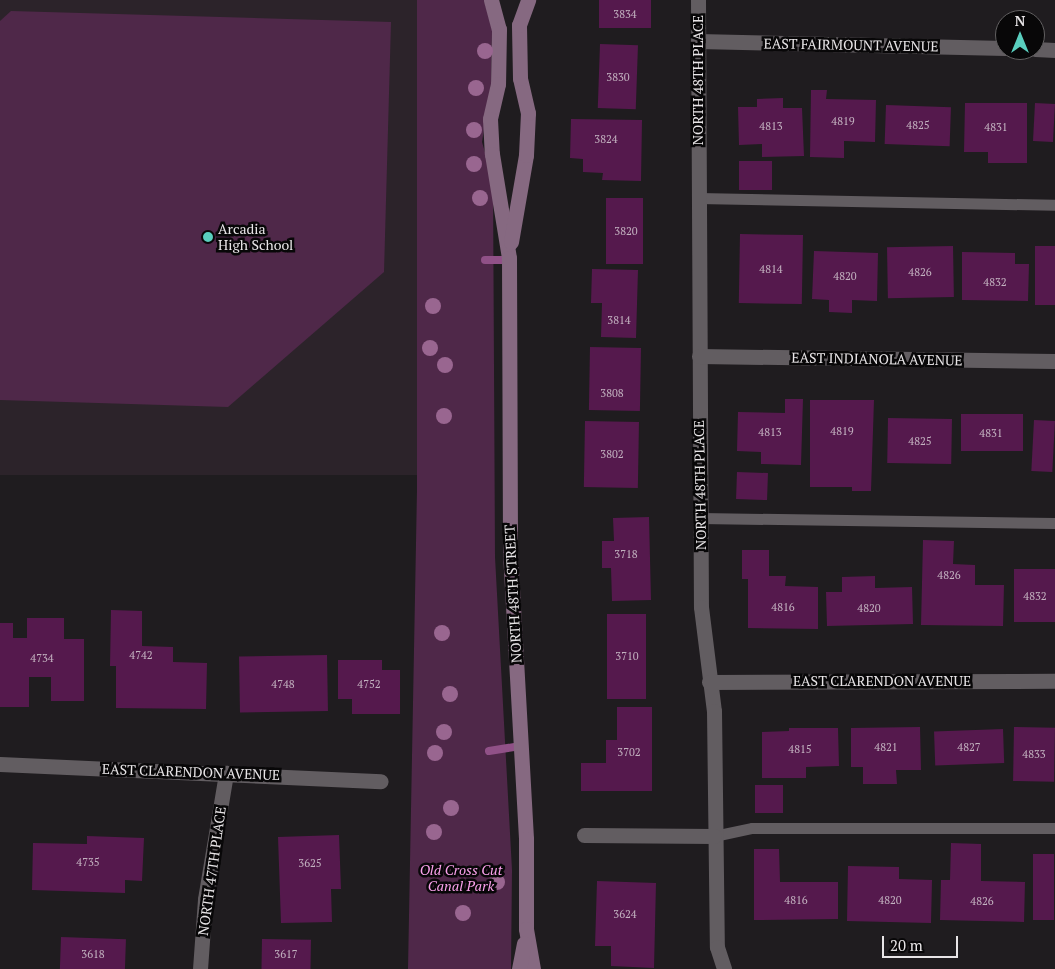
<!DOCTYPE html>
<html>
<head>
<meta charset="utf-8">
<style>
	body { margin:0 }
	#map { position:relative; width:1055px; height:969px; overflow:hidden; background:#1f1c1f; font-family:"PT Serif",serif }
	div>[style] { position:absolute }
	.built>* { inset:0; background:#2c232a; transform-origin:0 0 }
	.green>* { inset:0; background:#4f2849 }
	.stream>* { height:8px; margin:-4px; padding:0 4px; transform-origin:4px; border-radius:4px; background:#905187 }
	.building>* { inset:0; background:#55194d; transform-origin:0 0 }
	.lane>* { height:11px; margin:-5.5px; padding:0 5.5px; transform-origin:5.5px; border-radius:5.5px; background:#625d61 }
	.street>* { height:15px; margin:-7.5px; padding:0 7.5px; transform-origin:7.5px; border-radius:7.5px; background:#625d61 }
	.secondary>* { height:15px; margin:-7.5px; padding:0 7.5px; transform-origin:7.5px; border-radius:7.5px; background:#866981 }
	.trees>* { width:16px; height:16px; margin:-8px; border-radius:50%; background:#996690 }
	.dots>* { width:14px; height:14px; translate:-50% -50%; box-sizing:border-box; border:2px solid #080708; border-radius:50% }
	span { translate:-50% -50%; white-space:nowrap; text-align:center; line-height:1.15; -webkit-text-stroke:5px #080708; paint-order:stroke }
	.number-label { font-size:11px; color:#c3b2c0 }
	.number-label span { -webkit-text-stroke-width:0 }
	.street-label { font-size:14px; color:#e8e5e7 }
	.poi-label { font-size:14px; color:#e8e5e7 }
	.left { translate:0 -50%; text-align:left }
	.park-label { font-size:14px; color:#fca2ed; font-style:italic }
	.north { position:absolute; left:995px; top:10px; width:50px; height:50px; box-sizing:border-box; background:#080708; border:1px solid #626061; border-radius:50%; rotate:0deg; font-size:14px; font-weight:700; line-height:20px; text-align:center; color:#e8e5e7 }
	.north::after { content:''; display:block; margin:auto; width:18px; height:22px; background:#59cebe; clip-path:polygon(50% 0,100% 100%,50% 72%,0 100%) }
	.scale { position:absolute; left:882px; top:936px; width:76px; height:22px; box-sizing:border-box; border:2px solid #e8e5e7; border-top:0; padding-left:6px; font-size:15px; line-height:18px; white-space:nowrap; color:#e8e5e7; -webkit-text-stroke:4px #080708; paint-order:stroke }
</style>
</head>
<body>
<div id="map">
	<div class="built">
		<div style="left:0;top:0;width:417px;height:475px"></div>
	</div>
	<div class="green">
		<div style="clip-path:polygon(417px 0,484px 0,492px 29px,491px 84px,482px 142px,493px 180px,495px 557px,512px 870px,511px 969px,408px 969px,417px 490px)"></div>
		<div style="clip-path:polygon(11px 11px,391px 22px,384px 272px,228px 407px,0 400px,0 21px)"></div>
	</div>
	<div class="stream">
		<div style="left:485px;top:260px;width:24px"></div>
		<div style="left:489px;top:751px;width:32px;rotate:-9deg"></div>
	</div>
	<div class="building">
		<div style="left:599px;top:0;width:52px;height:28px"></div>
		<div style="left:600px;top:44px;width:38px;height:64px;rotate:2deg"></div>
		<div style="clip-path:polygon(811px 90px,827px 90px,826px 99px,876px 100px,875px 142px,844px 141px,844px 158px,810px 157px)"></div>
		<div style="clip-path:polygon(783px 98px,783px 108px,802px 108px,804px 156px,762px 157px,762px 144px,739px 145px,738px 107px,757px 107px,757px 99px)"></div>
		<div style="clip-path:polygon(965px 103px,1027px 103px,1027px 163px,988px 163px,988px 152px,964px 152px)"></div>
		<div style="left:1035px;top:103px;width:20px;height:38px;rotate:3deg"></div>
		<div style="left:886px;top:105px;width:65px;height:39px;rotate:2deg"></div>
		<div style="clip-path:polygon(571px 119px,642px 120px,641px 181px,602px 180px,603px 173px,583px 172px,583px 159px,570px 158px)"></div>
		<div style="left:739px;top:161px;width:33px;height:29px"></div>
		<div style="left:606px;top:198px;width:37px;height:66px"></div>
		<div style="left:740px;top:234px;width:63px;height:69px;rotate:1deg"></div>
		<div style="left:953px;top:246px;width:51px;height:66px;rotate:89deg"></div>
		<div style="left:1035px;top:246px;width:20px;height:59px"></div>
		<div style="clip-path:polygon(814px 251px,878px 253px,877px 301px,852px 300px,852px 313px,829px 312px,829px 300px,812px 299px)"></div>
		<div style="clip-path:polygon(962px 252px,1015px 253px,1015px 264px,1029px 264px,1028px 301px,962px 300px)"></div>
		<div style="clip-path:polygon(592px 269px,638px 270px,636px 338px,601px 337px,602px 303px,591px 303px)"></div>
		<div style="left:590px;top:347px;width:51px;height:63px;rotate:1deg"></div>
		<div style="clip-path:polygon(785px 399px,803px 399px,801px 465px,761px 464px,761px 452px,737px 451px,738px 412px,785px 413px)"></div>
		<div style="clip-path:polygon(810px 400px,874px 400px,871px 491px,852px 491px,852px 487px,810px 487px)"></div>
		<div style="left:961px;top:414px;width:62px;height:37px"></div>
		<div style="left:888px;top:418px;width:64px;height:45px;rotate:1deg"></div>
		<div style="left:1034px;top:420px;width:21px;height:51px;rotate:3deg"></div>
		<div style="left:585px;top:421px;width:54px;height:66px;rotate:1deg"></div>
		<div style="left:737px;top:472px;width:31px;height:27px;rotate:2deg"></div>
		<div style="clip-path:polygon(649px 517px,651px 600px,612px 601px,611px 568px,602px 568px,602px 541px,614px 541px,613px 518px)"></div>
		<div style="clip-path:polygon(923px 540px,954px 541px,953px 564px,975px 565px,975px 585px,1004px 585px,1003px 626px,921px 625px)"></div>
		<div style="clip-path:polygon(742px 550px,769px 550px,769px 576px,786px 576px,785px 586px,818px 587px,818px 629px,748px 628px,748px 579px,742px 579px)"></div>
		<div style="left:1055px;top:569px;width:53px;height:41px;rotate:90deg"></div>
		<div style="clip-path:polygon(875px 576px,875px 588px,912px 587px,913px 624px,827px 626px,826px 592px,842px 592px,842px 577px)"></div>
		<div style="clip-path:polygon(111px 610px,142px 611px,142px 646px,173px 647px,173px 662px,207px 663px,206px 709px,116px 708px,116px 666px,110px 666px)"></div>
		<div style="left:607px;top:614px;width:39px;height:85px"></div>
		<div style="clip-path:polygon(27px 618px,64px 618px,64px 639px,84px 639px,84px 701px,51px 701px,51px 677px,29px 677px,29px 707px,0 707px,0 623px,13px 623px,13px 638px,27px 638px)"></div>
		<div style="left:327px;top:655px;width:56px;height:88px;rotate:89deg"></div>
		<div style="clip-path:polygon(338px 660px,382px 660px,382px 670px,400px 670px,400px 714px,352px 714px,352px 699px,338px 699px)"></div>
		<div style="clip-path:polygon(617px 707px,652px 707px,652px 791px,581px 791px,581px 763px,606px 763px,606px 740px,617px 740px)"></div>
		<div style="clip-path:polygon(920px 727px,921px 770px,896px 770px,897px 784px,863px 784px,863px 767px,851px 767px,851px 728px)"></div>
		<div style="left:1014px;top:727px;width:41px;height:54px;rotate:1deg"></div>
		<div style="clip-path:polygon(789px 728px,838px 728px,839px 766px,806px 767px,806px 778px,762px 778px,762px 732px,789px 731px)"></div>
		<div style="left:1003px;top:729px;width:34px;height:69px;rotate:88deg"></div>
		<div style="left:755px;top:785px;width:28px;height:28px"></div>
		<div style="clip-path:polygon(339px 835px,341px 889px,331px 889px,332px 922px,281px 923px,278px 837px)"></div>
		<div style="clip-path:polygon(87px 836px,144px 838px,142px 881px,125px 880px,125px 893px,32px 890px,33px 843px,87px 844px)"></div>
		<div style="clip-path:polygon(951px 843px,981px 844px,981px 881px,1025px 882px,1024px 922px,940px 920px,941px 880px,950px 880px)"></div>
		<div style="clip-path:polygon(754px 849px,779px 849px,780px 882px,838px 882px,838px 919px,754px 920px)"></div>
		<div style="left:1033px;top:854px;width:21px;height:66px"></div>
		<div style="clip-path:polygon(848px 866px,899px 867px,899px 879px,932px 880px,931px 923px,847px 921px)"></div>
		<div style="clip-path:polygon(597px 881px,656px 883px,654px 968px,611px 966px,611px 946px,595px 946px)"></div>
		<div style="left:61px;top:937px;width:65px;height:32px;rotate:2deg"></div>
		<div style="left:262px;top:939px;width:49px;height:30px;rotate:1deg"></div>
	</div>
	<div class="lane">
		<div style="left:698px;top:198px;width:357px;rotate:1.1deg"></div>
		<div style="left:700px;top:518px;width:355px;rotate:0.8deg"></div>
		<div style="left:714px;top:836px;width:39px;rotate:-12deg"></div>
		<div style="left:752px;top:828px;width:303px"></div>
	</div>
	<div class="street">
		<div style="left:698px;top:0;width:607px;rotate:89.72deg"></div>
		<div style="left:701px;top:607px;width:105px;rotate:82.9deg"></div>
		<div style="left:714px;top:711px;width:236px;rotate:89.3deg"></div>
		<div style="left:717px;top:947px;width:23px;rotate:72deg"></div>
		<div style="left:698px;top:41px;width:307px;rotate:1.3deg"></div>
		<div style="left:1035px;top:49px;width:20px;rotate:3deg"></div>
		<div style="left:699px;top:356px;width:356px;rotate:0.8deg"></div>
		<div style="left:709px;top:682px;width:346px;rotate:-0.2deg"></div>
		<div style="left:0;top:764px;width:381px;rotate:2.6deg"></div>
		<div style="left:584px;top:835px;width:130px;rotate:0.4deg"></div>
		<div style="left:200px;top:969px;width:70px;rotate:-85.9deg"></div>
		<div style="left:205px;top:899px;width:128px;rotate:-80.5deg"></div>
	</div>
	<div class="secondary">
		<div style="left:491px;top:0;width:30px;rotate:75deg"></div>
		<div style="left:499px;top:29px;width:55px;rotate:91deg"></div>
		<div style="left:498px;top:84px;width:36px;rotate:103deg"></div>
		<div style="left:490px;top:119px;width:35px;rotate:87deg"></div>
		<div style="left:492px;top:154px;width:105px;rotate:80.7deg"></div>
		<div style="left:509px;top:258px;width:294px;rotate:89.8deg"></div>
		<div style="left:510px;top:552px;width:287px;rotate:86.8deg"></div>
		<div style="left:526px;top:839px;width:90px;rotate:90deg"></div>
		<div style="left:526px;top:929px;width:41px;rotate:80.1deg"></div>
		<div style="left:511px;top:242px;width:88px;rotate:-80.2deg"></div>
		<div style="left:526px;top:155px;width:42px;rotate:-87.3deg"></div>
		<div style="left:528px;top:113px;width:36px;rotate:-103deg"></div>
		<div style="left:520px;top:78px;width:53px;rotate:-91.1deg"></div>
		<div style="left:519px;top:25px;width:27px;rotate:-70deg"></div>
		<div style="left:519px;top:969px;width:26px;rotate:-79deg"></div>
	</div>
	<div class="trees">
		<div style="left:485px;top:51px"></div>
		<div style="left:476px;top:88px"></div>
		<div style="left:474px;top:130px"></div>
		<div style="left:474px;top:164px"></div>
		<div style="left:480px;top:198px"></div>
		<div style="left:433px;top:306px"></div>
		<div style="left:430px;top:348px"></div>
		<div style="left:445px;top:365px"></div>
		<div style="left:444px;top:416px"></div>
		<div style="left:442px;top:633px"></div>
		<div style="left:450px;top:694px"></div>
		<div style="left:444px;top:732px"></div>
		<div style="left:435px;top:753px"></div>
		<div style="left:451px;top:808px"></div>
		<div style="left:434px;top:832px"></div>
		<div style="left:497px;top:882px"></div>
		<div style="left:463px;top:913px"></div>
	</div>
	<div class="dots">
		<div style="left:208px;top:237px;background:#59cebe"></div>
	</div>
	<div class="number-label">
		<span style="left:625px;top:14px">3834</span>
		<span style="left:618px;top:77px">3830</span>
		<span style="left:843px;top:121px">4819</span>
		<span style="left:918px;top:125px">4825</span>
		<span style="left:771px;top:126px">4813</span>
		<span style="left:996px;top:127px">4831</span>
		<span style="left:606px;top:139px">3824</span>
		<span style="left:626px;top:231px">3820</span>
		<span style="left:771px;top:269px">4814</span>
		<span style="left:920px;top:272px">4826</span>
		<span style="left:845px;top:276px">4820</span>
		<span style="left:995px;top:282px">4832</span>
		<span style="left:619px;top:320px">3814</span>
		<span style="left:612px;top:393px">3808</span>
		<span style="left:842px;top:431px">4819</span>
		<span style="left:770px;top:432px">4813</span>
		<span style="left:991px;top:433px">4831</span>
		<span style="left:920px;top:441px">4825</span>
		<span style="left:612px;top:454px">3802</span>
		<span style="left:626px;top:554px">3718</span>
		<span style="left:949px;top:575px">4826</span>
		<span style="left:1035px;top:596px">4832</span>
		<span style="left:783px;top:607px">4816</span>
		<span style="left:869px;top:608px">4820</span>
		<span style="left:141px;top:655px">4742</span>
		<span style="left:627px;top:656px">3710</span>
		<span style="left:42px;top:658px">4734</span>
		<span style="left:283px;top:684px">4748</span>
		<span style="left:369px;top:684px">4752</span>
		<span style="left:886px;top:747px">4821</span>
		<span style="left:969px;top:747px">4827</span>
		<span style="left:800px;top:749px">4815</span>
		<span style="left:629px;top:752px">3702</span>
		<span style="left:1034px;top:754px">4833</span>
		<span style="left:88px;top:862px">4735</span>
		<span style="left:310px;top:863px">3625</span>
		<span style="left:796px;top:900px">4816</span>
		<span style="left:890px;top:900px">4820</span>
		<span style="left:982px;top:901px">4826</span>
		<span style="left:625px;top:914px">3624</span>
		<span style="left:93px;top:954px">3618</span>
		<span style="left:286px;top:954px">3617</span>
	</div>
	<div class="street-label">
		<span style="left:851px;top:45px;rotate:1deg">EAST FAIRMOUNT AVENUE</span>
		<span style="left:698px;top:80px;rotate:-90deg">NORTH 48TH PLACE</span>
		<span style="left:877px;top:359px;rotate:1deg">EAST INDIANOLA AVENUE</span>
		<span style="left:700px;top:485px;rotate:-91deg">NORTH 48TH PLACE</span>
		<span style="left:513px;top:594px;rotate:-93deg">NORTH 48TH STREET</span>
		<span style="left:882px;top:681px">EAST CLARENDON AVENUE</span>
		<span style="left:191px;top:772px;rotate:2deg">EAST CLARENDON AVENUE</span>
		<span style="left:212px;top:871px;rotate:-82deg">NORTH 47TH PLACE</span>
	</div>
	<div class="poi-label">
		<span class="left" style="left:218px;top:237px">Arcadia<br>High School</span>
	</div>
	<div class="park-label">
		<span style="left:461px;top:878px">Old Cross Cut<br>Canal Park</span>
	</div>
	<div class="north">N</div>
	<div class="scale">20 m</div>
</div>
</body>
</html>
